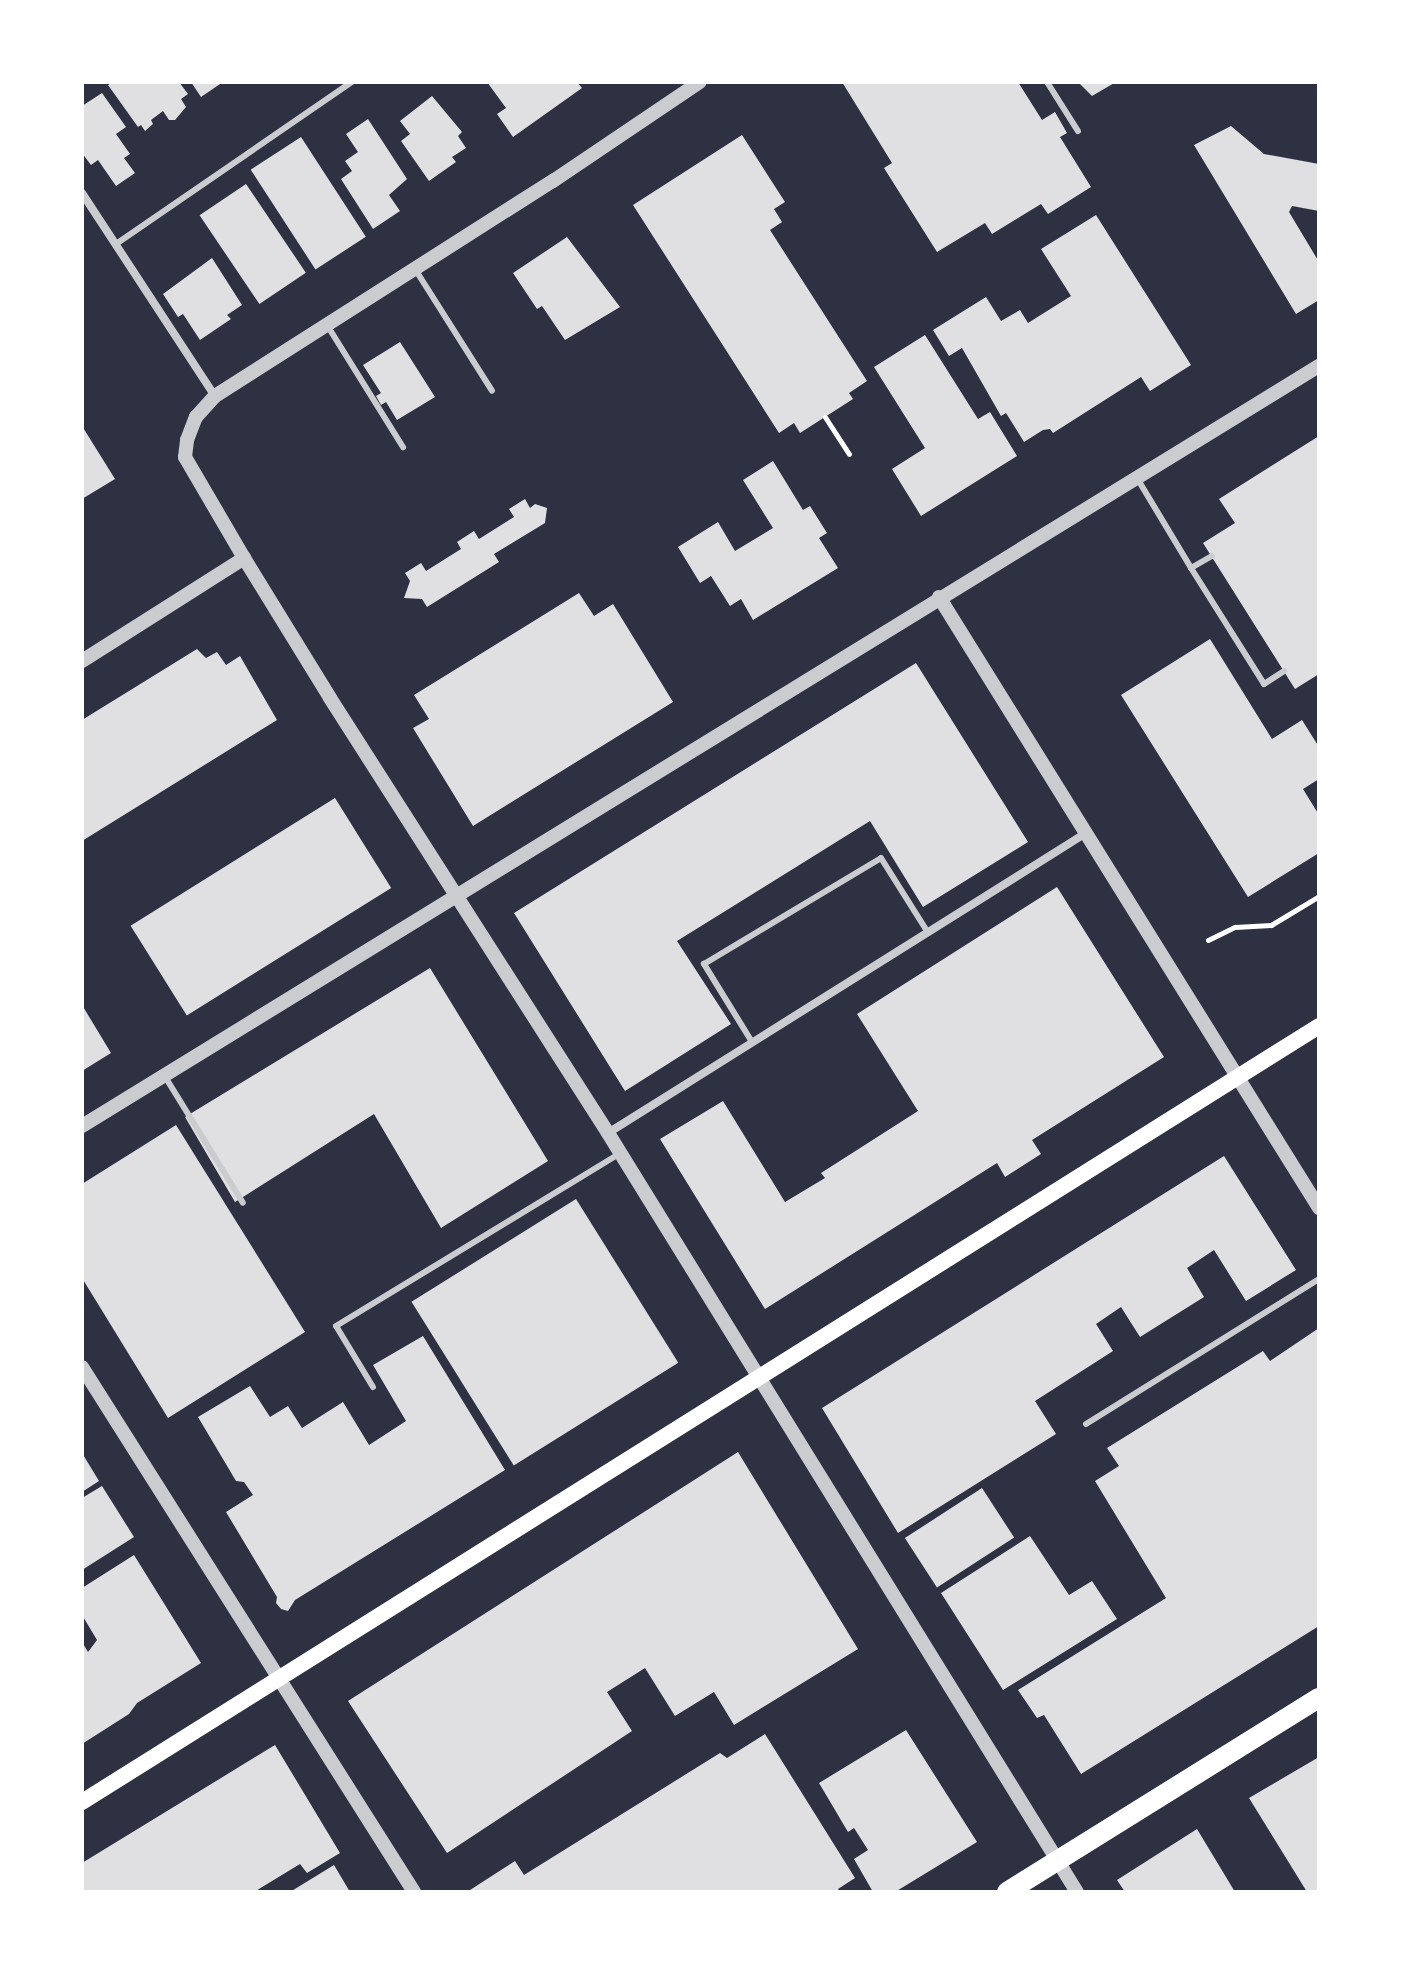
<!DOCTYPE html>
<html>
<head>
<meta charset="utf-8">
<style>
	body { margin:0 }
	#map { position:relative; width:1401px; height:1974px; overflow:hidden; background:#2d3142; font-family:"Nunito Sans",sans-serif }
	div>[style] { position:absolute }
	.building>* { inset:0; background:#e0e0e3; transform-origin:0 0 }
	.path>* { height:5px; margin:-2.5px; padding:0 2.5px; transform-origin:2.5px; border-radius:2.5px; background:#fff }
	.service>* { height:6px; margin:-3px; padding:0 3px; transform-origin:3px; border-radius:3px; background:#caccd0 }
	.minor>* { height:8px; margin:-4px; padding:0 4px; transform-origin:4px; border-radius:4px; background:#caccd0 }
	.tertiary>* { height:14px; margin:-7px; padding:0 7px; transform-origin:7px; border-radius:7px; background:#caccd0 }
	.secondary>* { height:16px; margin:-8px; padding:0 8px; transform-origin:8px; border-radius:8px; background:#fff }
	.primary>* { height:20px; margin:-10px; padding:0 10px; transform-origin:10px; border-radius:10px; background:#fff }
	span { translate:-50% -50%; white-space:nowrap; text-align:center; line-height:1.15; -webkit-text-stroke:7px #fff; paint-order:stroke }
	.frame { position:absolute; inset:0; border:84px solid #fff; pointer-events:none }
</style>
</head>
<body>
<div id="map">
	<div class="building">
		<div style="clip-path:polygon(113px 82px,179px 82px,188px 94px,181px 99px,186px 107px,175px 120px,169px 120px,163px 111px,151px 120px,153px 124px,145px 131px,141px 125px,138px 127px,108px 85px)"></div>
		<div style="clip-path:polygon(191px 82px,223px 82px,201px 97px)"></div>
		<div style="clip-path:polygon(487px 82px,577px 82px,582px 88px,513px 137px,497px 114px,506px 108px)"></div>
		<div style="clip-path:polygon(842px 82px,1018px 82px,1042px 120px,1055px 112px,1067px 133px,1060px 137px,1091px 187px,1048px 214px,1041px 204px,992px 234px,985px 223px,937px 252px,884px 168px,892px 163px)"></div>
		<div style="clip-path:polygon(1078px 82px,1116px 82px,1092px 96px)"></div>
		<div style="clip-path:polygon(102px 93px,126px 127px,116px 134px,130px 154px,124px 158px,135px 173px,116px 186px,98px 160px,91px 165px,82px 153px,82px 106px)"></div>
		<div style="clip-path:polygon(432px 96px,462px 132px,458px 136px,466px 148px,452px 157px,456px 162px,429px 181px,401px 141px,410px 134px,400px 121px)"></div>
		<div style="clip-path:polygon(368px 119px,407px 179px,389px 195px,400px 211px,373px 229px,341px 179px,352px 171px,345px 161px,358px 152px,346px 134px)"></div>
		<div style="clip-path:polygon(1231px 126px,1264px 154px,1319px 164px,1319px 211px,1292px 206px,1289px 212px,1319px 262px,1319px 300px,1296px 314px,1194px 145px)"></div>
		<div style="clip-path:polygon(742px 135px,785px 202px,774px 209px,782px 222px,770px 230px,867px 381px,849px 393px,853px 399px,800px 433px,794px 423px,779px 433px,633px 205px)"></div>
		<div style="left:301px;top:137px;width:119px;height:60px;rotate:57deg"></div>
		<div style="left:246px;top:184px;width:107px;height:56px;rotate:56deg"></div>
		<div style="clip-path:polygon(1096px 215px,1191px 365px,1150px 391px,1141px 377px,1053px 433px,1050px 429px,1043px 430px,1024px 442px,1006px 413px,1001px 416px,962px 348px,949px 356px,933px 330px,986px 297px,1001px 321px,1020px 310px,1028px 323px,1071px 296px,1041px 249px)"></div>
		<div style="clip-path:polygon(567px 237px,620px 307px,565px 340px,542px 306px,537px 309px,513px 273px)"></div>
		<div style="clip-path:polygon(212px 258px,242px 305px,227px 315px,231px 319px,200px 340px,183px 314px,178px 317px,163px 294px)"></div>
		<div style="clip-path:polygon(925px 335px,978px 419px,990px 412px,1017px 456px,921px 516px,892px 469px,925px 448px,874px 367px)"></div>
		<div style="clip-path:polygon(400px 342px,435px 397px,397px 420px,386px 402px,381px 405px,376px 396px,381px 393px,363px 365px)"></div>
		<div style="clip-path:polygon(82px 426px,115px 479px,82px 499px)"></div>
		<div style="clip-path:polygon(1319px 436px,1319px 674px,1295px 689px,1203px 543px,1235px 523px,1219px 499px)"></div>
		<div style="clip-path:polygon(773px 461px,803px 510px,810px 506px,827px 533px,819px 538px,838px 568px,753px 620px,741px 599px,730px 606px,711px 576px,700px 583px,678px 547px,718px 522px,735px 551px,773px 528px,743px 480px)"></div>
		<div style="clip-path:polygon(525px 499px,530px 508px,535px 504px,547px 508px,545px 523px,494px 554px,499px 562px,427px 607px,422px 599px,404px 598px,410px 581px,405px 573px,421px 563px,426px 571px,461px 549px,457px 542px,474px 531px,479px 539px,514px 517px,509px 509px)"></div>
		<div style="clip-path:polygon(579px 593px,594px 616px,613px 604px,673px 702px,473px 826px,413px 728px,429px 719px,414px 695px)"></div>
		<div style="clip-path:polygon(1210px 639px,1272px 739px,1302px 720px,1319px 747px,1319px 779px,1303px 789px,1319px 815px,1319px 853px,1248px 897px,1121px 695px)"></div>
		<div style="clip-path:polygon(197px 649px,206px 658px,217px 652px,226px 665px,240px 656px,277px 720px,82px 841px,82px 720px)"></div>
		<div style="clip-path:polygon(916px 663px,1028px 842px,923px 907px,870px 821px,677px 941px,731px 1024px,625px 1091px,514px 913px)"></div>
		<div style="left:335px;top:798px;width:106px;height:241px;rotate:58deg"></div>
		<div style="clip-path:polygon(1057px 887px,1164px 1057px,1032px 1140px,1041px 1154px,1005px 1177px,997px 1163px,765px 1309px,660px 1139px,723px 1101px,785px 1202px,825px 1178px,821px 1173px,918px 1111px,857px 1014px)"></div>
		<div style="clip-path:polygon(430px 968px,548px 1161px,441px 1228px,374px 1114px,235px 1202px,185px 1117px)"></div>
		<div style="clip-path:polygon(82px 1005px,111px 1053px,82px 1071px)"></div>
		<div style="clip-path:polygon(176px 1125px,305px 1332px,168px 1418px,82px 1278px,82px 1184px)"></div>
		<div style="clip-path:polygon(1224px 1156px,1296px 1270px,1246px 1301px,1214px 1250px,1187px 1268px,1204px 1297px,1140px 1337px,1121px 1307px,1096px 1324px,1113px 1351px,1035px 1401px,1056px 1434px,898px 1533px,822px 1408px)"></div>
		<div style="left:576px;top:1199px;width:193px;height:194px;rotate:58deg"></div>
		<div style="clip-path:polygon(1319px 1328px,1319px 1626px,1081px 1774px,1044px 1715px,1037px 1718px,1018px 1690px,1166px 1598px,1095px 1481px,1119px 1466px,1107px 1448px,1263px 1351px,1270px 1361px)"></div>
		<div style="clip-path:polygon(423px 1336px,505px 1470px,295px 1600px,288px 1611px,281px 1609px,276px 1603px,277px 1597px,226px 1512px,253px 1495px,244px 1482px,236px 1481px,198px 1417px,250px 1386px,270px 1417px,288px 1406px,302px 1428px,343px 1402px,369px 1445px,406px 1421px,373px 1365px)"></div>
		<div style="clip-path:polygon(738px 1452px,858px 1649px,734px 1725px,714px 1692px,675px 1716px,645px 1668px,607px 1692px,632px 1731px,447px 1853px,348px 1701px)"></div>
		<div style="clip-path:polygon(82px 1453px,99px 1481px,82px 1492px)"></div>
		<div style="clip-path:polygon(102px 1486px,134px 1537px,82px 1570px,82px 1498px)"></div>
		<div style="left:982px;top:1488px;width:59px;height:92px;rotate:57deg"></div>
		<div style="clip-path:polygon(1030px 1536px,1069px 1595px,1092px 1581px,1117px 1619px,1003px 1690px,941px 1593px)"></div>
		<div style="clip-path:polygon(134px 1555px,201px 1663px,137px 1703px,129px 1714px,82px 1744px,82px 1642px,88px 1652px,97px 1640px,82px 1615px,82px 1588px)"></div>
		<div style="clip-path:polygon(906px 1730px,977px 1842px,895px 1892px,873px 1892px,854px 1859px,868px 1850px,854px 1828px,848px 1832px,819px 1783px)"></div>
		<div style="clip-path:polygon(765px 1734px,855px 1878px,838px 1889px,840px 1892px,470px 1890px,515px 1861px,524px 1875px,720px 1753px,727px 1758px)"></div>
		<div style="clip-path:polygon(275px 1745px,340px 1853px,307px 1873px,300px 1864px,254px 1892px,82px 1892px,82px 1863px)"></div>
		<div style="clip-path:polygon(1319px 1757px,1319px 1892px,1307px 1892px,1249px 1798px)"></div>
		<div style="clip-path:polygon(1197px 1829px,1235px 1892px,1125px 1892px,1117px 1880px)"></div>
		<div style="clip-path:polygon(334px 1865px,350px 1892px,290px 1892px)"></div>
	</div>
	<div class="path">
		<div style="left:825px;top:417px;width:44px;rotate:57deg"></div>
		<div style="left:1208px;top:940px;width:30px;rotate:-26deg"></div>
		<div style="left:1235px;top:927px;width:36px;rotate:-3deg"></div>
		<div style="left:1271px;top:925px;width:56px;rotate:-31.1deg"></div>
	</div>
	<div class="service">
		<div style="left:1047px;top:82px;width:58px;rotate:57.7deg"></div>
		<div style="left:116px;top:244px;width:286px;rotate:-34.5deg"></div>
		<div style="left:415px;top:269px;width:144px;rotate:57.7deg"></div>
		<div style="left:327px;top:325px;width:144px;rotate:58.1deg"></div>
		<div style="left:1137px;top:478px;width:105px;rotate:59deg"></div>
		<div style="left:1191px;top:568px;width:24px;rotate:-30deg"></div>
		<div style="left:1191px;top:568px;width:137px;rotate:57.8deg"></div>
		<div style="left:1264px;top:684px;width:24px;rotate:-33deg"></div>
		<div style="left:752px;top:1042px;width:92px;rotate:-121.6deg"></div>
		<div style="left:704px;top:964px;width:206px;rotate:-30.9deg"></div>
		<div style="left:881px;top:858px;width:86px;rotate:57.8deg"></div>
		<div style="left:164px;top:1075px;width:150px;rotate:58.3deg"></div>
		<div style="left:373px;top:1387px;width:71px;rotate:-121.2deg"></div>
		<div style="left:336px;top:1326px;width:333px;rotate:-31.3deg"></div>
		<div style="left:1086px;top:1424px;width:274px;rotate:-31.9deg"></div>
	</div>
	<div class="minor">
		<div style="left:82px;top:193px;width:243px;rotate:56.8deg"></div>
		<div style="left:608px;top:1133px;width:564px;rotate:-32.11deg"></div>
	</div>
	<div class="tertiary">
		<div style="left:244px;top:558px;width:164px;rotate:58.4deg"></div>
		<div style="left:330px;top:698px;width:516px;rotate:57.42deg"></div>
		<div style="left:608px;top:1133px;width:892px;rotate:58.29deg"></div>
		<div style="left:939px;top:597px;width:720px;rotate:58.12deg"></div>
		<div style="left:82px;top:661px;width:192px;rotate:-32.4deg"></div>
		<div style="left:244px;top:558px;width:117px;rotate:-120.3deg"></div>
		<div style="left:185px;top:457px;width:17px;rotate:-83deg"></div>
		<div style="left:187px;top:440px;width:25px;rotate:-69deg"></div>
		<div style="left:196px;top:417px;width:28px;rotate:-48deg"></div>
		<div style="left:215px;top:396px;width:401px;rotate:-32.5deg"></div>
		<div style="left:553px;top:181px;width:177px;rotate:-34deg"></div>
		<div style="left:82px;top:1126px;width:1452px;rotate:-31.57deg"></div>
		<div style="left:82px;top:1367px;width:621px;rotate:57.69deg"></div>
	</div>
	<div class="secondary">
		<div style="left:82px;top:1802px;width:1460px;rotate:-32.1deg"></div>
	</div>
	<div class="primary">
		<div style="left:1007px;top:1892px;width:367px;rotate:-31.9deg"></div>
	</div>
	<div class="frame"></div>
</div>
</body>
</html>
